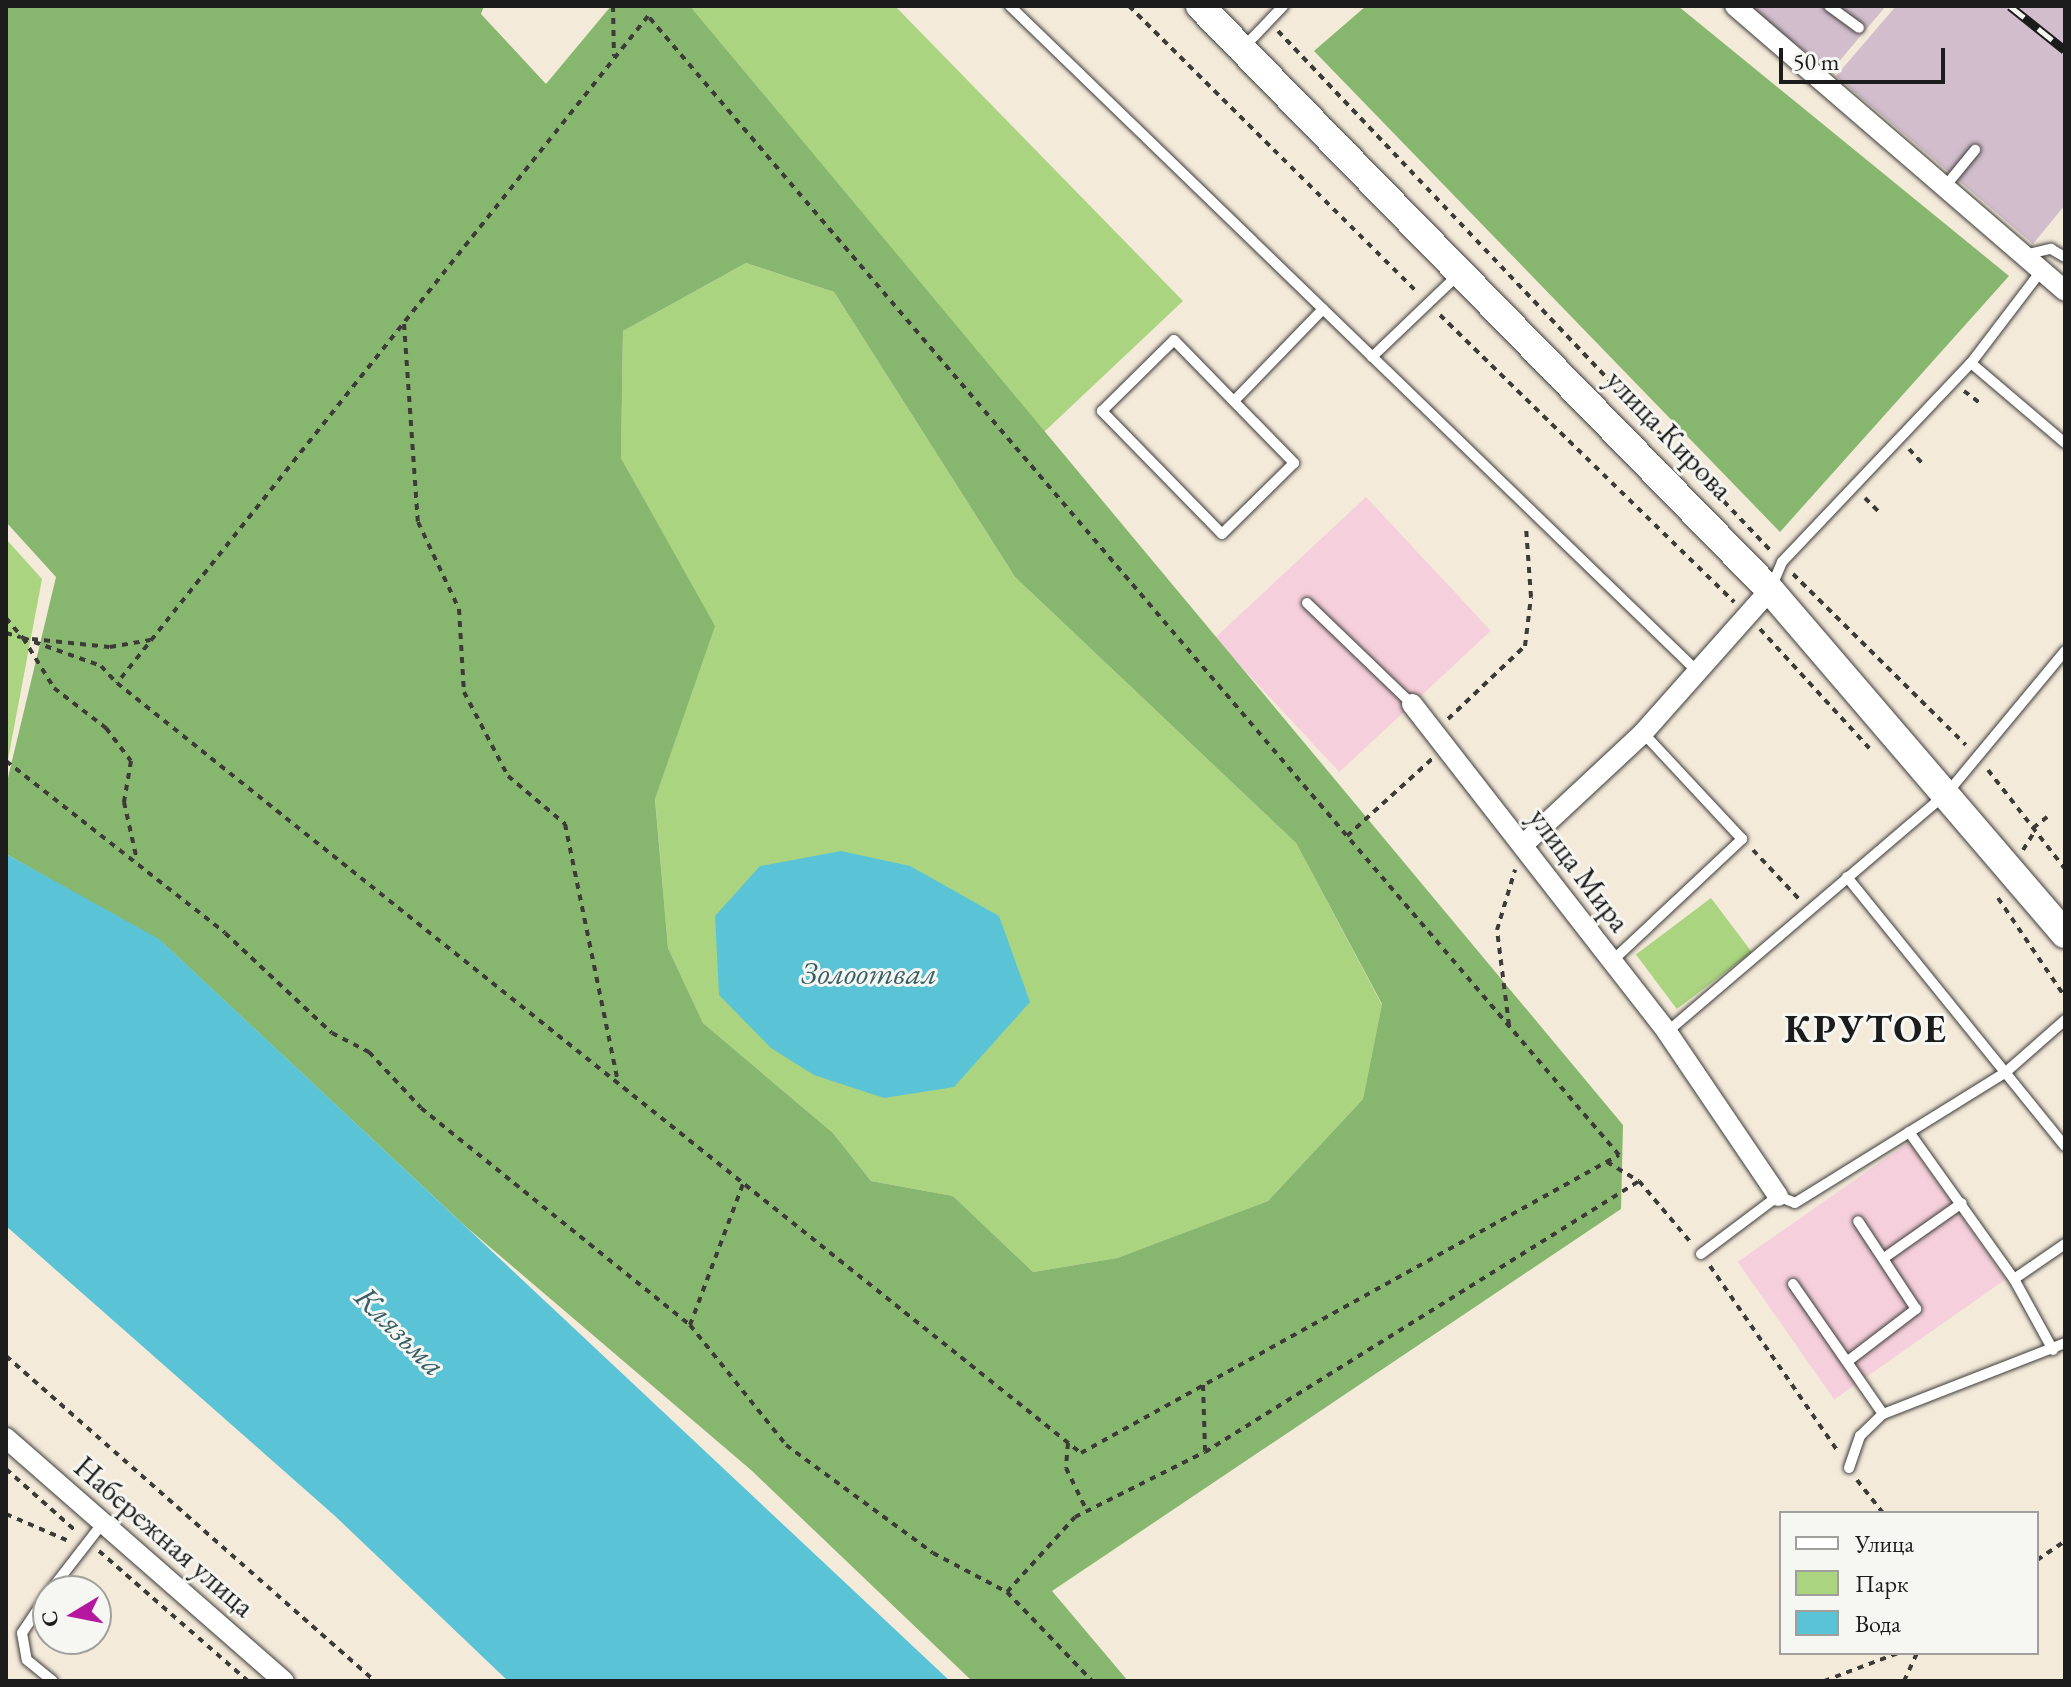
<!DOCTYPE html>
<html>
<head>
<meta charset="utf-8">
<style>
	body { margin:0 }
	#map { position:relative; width:2071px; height:1687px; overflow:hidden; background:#f4eada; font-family:"EB Garamond",serif }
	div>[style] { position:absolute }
	.built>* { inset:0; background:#f5cfdb; transform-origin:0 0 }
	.industrial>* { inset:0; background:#d1bdcc }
	.green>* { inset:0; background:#aad47f; transform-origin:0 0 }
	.forest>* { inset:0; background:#87b66e }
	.water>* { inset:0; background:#5ac4d6 }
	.path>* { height:4px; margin-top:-2px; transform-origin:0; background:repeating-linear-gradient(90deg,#3c3b38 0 6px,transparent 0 12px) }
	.roads { filter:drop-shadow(0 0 2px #3c3b38) drop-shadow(0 0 2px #3c3b38) }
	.lane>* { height:10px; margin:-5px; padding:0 5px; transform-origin:5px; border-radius:5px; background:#fff }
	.street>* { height:20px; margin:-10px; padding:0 10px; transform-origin:10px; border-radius:10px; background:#fff }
	.secondary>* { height:28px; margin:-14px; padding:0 14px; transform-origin:14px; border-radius:14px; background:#fff }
	.rail>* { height:9px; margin-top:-4.5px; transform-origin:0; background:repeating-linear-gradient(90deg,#f6f6f2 0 18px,#1c1c1c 0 36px); box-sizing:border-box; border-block:2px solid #1c1c1c }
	span { translate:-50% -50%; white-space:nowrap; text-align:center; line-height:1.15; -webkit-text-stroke:6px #f6f6f2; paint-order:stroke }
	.street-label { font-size:30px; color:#1c1c1c }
	.water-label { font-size:32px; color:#355f66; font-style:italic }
	.district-label { font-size:38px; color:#1c1c1c; font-weight:700; letter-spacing:2px }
	.frame { position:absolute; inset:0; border:8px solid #1c1c1c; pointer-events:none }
	.legend { position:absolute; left:1779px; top:1511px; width:260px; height:144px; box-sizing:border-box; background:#f6f6f2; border:2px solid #9f9f9c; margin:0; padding:10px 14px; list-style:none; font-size:24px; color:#1c1c1c }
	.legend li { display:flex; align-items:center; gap:16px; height:40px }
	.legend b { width:40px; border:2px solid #9f9f9c }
	.north { position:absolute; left:32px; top:1575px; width:80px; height:80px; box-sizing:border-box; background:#f6f6f2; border:2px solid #9f9f9c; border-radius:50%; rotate:260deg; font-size:22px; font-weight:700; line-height:32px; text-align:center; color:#1c1c1c }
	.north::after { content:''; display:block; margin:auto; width:28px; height:36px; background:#b5179e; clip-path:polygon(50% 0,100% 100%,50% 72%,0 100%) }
	.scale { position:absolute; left:1779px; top:48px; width:166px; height:36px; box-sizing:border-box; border:4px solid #1c1c1c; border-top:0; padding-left:10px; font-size:24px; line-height:28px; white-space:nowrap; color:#1c1c1c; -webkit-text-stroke:6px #f6f6f2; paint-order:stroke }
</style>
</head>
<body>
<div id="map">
	<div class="built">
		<div style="left:1366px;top:497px;width:183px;height:207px;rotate:47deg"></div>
		<div style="left:1909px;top:1142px;width:168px;height:209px;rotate:55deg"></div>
	</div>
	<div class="industrial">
		<div style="clip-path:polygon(1746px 6px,1886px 6px,1831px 71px)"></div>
		<div style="clip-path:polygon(1896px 6px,2065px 6px,2065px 205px,2033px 244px,1836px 76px)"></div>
	</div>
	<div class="green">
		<div style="clip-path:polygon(690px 6px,895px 6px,1183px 301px,1044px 432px)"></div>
		<div style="clip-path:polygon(746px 263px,834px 292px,1015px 577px,1296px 843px,1382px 1005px,1363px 1099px,1268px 1201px,1117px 1258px,1033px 1272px,953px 1196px,871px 1181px,833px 1133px,703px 1023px,668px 948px,655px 798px,714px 626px,621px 458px,623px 331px)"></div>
		<div style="clip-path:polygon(6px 539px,42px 579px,6px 770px)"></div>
		<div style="left:1711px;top:898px;width:68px;height:94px;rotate:53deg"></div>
	</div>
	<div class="forest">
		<div style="clip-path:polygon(evenodd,6px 6px,484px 6px,481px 14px,546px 84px,611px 6px,690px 6px,1623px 1125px,1621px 1209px,1052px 1591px,1128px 1681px,972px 1681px,751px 1470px,464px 1225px,164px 944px,6px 854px,6px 786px,56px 577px,6px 522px,6px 6px,746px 263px,834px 292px,1015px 577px,1296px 843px,1382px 1004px,1363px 1099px,1268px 1201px,1117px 1258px,1033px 1272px,953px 1196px,871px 1181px,833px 1133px,703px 1023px,668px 948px,655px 799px,715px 626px,621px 458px,623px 331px,746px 263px)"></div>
		<div style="clip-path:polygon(1366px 6px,1678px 6px,2009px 276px,1780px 532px,1314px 51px)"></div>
	</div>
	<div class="water">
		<div style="clip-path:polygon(841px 851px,910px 866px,999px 916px,1030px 1002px,954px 1087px,884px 1098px,814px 1075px,771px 1048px,719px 995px,715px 916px,760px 866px)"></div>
		<div style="clip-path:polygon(6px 854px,159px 939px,950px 1681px,508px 1681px,335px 1516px,6px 1226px)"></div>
	</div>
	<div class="path">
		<div style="left:613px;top:6px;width:50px;rotate:88.9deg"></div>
		<div style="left:1129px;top:6px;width:406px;rotate:44.8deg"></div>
		<div style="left:1278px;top:31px;width:715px;rotate:46.53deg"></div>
		<div style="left:1440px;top:315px;width:411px;rotate:44.3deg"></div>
		<div style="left:404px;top:324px;width:198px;rotate:86deg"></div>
		<div style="left:418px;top:522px;width:96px;rotate:64.8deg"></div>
		<div style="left:459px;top:609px;width:83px;rotate:86.6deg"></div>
		<div style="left:464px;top:692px;width:95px;rotate:62.4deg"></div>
		<div style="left:508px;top:776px;width:75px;rotate:40.1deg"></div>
		<div style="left:565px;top:824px;width:264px;rotate:78.4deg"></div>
		<div style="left:1964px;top:391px;width:21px;rotate:37deg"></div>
		<div style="left:1909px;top:449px;width:22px;rotate:47deg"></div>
		<div style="left:1865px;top:498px;width:21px;rotate:45deg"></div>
		<div style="left:1793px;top:574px;width:243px;rotate:44.7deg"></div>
		<div style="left:6px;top:618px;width:26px;rotate:50deg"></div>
		<div style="left:23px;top:638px;width:83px;rotate:19.7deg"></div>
		<div style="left:101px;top:666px;width:23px;rotate:47deg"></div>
		<div style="left:117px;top:683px;width:1234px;rotate:38.62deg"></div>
		<div style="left:1081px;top:1453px;width:615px;rotate:-28.98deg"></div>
		<div style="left:1619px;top:1155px;width:1497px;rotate:-130.45deg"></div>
		<div style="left:648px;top:16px;width:853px;rotate:128.52deg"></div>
		<div style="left:1760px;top:629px;width:163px;rotate:47.5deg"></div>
		<div style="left:6px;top:633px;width:15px;rotate:16deg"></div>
		<div style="left:23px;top:638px;width:59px;rotate:58.2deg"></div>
		<div style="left:54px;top:688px;width:66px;rotate:37.6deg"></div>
		<div style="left:106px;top:728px;width:41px;rotate:52.9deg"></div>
		<div style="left:131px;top:761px;width:42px;rotate:99.7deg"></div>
		<div style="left:124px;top:802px;width:59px;rotate:77.4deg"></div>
		<div style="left:32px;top:639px;width:78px;rotate:5.9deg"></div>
		<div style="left:110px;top:647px;width:41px;rotate:-9.9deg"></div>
		<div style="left:1448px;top:719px;width:106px;rotate:-43.5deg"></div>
		<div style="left:1525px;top:646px;width:49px;rotate:-83deg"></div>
		<div style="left:1531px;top:597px;width:70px;rotate:-94.1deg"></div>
		<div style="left:6px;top:761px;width:278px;rotate:38.1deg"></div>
		<div style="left:225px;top:933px;width:146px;rotate:43.1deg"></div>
		<div style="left:332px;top:1033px;width:42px;rotate:27.2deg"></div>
		<div style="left:369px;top:1052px;width:76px;rotate:47.1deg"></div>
		<div style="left:421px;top:1108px;width:346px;rotate:38.9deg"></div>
		<div style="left:690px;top:1325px;width:154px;rotate:51.3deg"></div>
		<div style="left:786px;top:1445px;width:182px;rotate:36.3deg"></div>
		<div style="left:933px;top:1553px;width:84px;rotate:27.8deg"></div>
		<div style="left:1007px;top:1592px;width:123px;rotate:46.3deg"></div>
		<div style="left:1988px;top:770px;width:125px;rotate:52.1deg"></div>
		<div style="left:2033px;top:828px;width:18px;rotate:-38deg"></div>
		<div style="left:1347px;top:836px;width:115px;rotate:-42.2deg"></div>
		<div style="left:1753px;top:850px;width:67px;rotate:46.8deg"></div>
		<div style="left:2023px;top:850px;width:22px;rotate:-58deg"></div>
		<div style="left:1998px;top:898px;width:120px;rotate:55.9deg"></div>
		<div style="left:1509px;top:1025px;width:96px;rotate:-97.2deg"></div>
		<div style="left:1497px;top:930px;width:63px;rotate:-73.3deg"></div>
		<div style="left:1607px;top:1162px;width:37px;rotate:31deg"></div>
		<div style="left:1639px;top:1181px;width:82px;rotate:49.9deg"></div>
		<div style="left:1710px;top:1266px;width:227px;rotate:55.4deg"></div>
		<div style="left:690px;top:1325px;width:151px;rotate:-69.4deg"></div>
		<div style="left:6px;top:1356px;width:492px;rotate:41.4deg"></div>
		<div style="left:1203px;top:1385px;width:65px;rotate:88.2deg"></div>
		<div style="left:1068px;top:1443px;width:25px;rotate:95deg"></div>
		<div style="left:1066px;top:1468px;width:46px;rotate:64deg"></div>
		<div style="left:6px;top:1469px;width:95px;rotate:41.6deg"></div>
		<div style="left:1857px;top:1480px;width:42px;rotate:51.8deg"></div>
		<div style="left:6px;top:1514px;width:71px;rotate:23.3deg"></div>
		<div style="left:99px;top:1551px;width:198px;rotate:41.1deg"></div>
		<div style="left:2037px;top:1560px;width:34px;rotate:-34deg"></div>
		<div style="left:1007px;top:1592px;width:101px;rotate:-47.8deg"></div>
		<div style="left:1075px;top:1517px;width:145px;rotate:-26.6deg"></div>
		<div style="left:1205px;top:1452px;width:512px;rotate:-31.98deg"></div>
		<div style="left:1824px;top:1681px;width:79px;rotate:-20.7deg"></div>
		<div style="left:1904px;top:1681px;width:31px;rotate:-65deg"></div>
	</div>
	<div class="roads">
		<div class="lane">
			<div style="left:1010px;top:6px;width:958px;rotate:44.07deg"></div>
			<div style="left:1829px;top:6px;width:37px;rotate:36deg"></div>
			<div style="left:1244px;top:47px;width:57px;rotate:-46.4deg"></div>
			<div style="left:1948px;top:183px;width:43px;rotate:-50.7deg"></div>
			<div style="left:2024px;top:255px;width:28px;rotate:-13deg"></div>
			<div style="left:2051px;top:249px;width:16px;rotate:30deg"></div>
			<div style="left:1174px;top:340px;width:172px;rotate:45.7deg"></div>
			<div style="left:1294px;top:463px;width:101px;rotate:135.4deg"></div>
			<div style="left:1222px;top:534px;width:172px;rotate:-134.3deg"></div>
			<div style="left:1102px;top:411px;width:101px;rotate:-44.6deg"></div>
			<div style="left:1372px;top:357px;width:120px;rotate:-43.7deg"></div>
			<div style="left:1971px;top:363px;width:123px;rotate:40.4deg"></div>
			<div style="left:1234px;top:401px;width:128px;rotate:-45.9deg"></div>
			<div style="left:1771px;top:588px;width:28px;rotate:-67deg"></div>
			<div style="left:1782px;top:562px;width:274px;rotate:-46.5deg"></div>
			<div style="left:1971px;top:363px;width:116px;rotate:-52.7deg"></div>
			<div style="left:1307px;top:603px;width:146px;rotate:43.9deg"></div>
			<div style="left:1847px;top:877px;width:346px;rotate:51deg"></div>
			<div style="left:1611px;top:962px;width:180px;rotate:-43.2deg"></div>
			<div style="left:1742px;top:839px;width:145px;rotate:-133deg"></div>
			<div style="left:1667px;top:1032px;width:370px;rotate:-40.5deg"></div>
			<div style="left:1948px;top:792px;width:183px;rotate:-50.3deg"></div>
			<div style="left:1909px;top:1132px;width:181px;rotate:54.5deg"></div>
			<div style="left:2014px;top:1279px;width:81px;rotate:61.2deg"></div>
			<div style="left:1701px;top:1254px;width:96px;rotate:-37deg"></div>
			<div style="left:1778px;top:1196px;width:18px;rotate:22deg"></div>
			<div style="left:1795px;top:1203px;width:248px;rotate:-31.8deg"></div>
			<div style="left:2006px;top:1072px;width:79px;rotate:-41.4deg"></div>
			<div style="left:1884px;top:1258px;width:95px;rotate:-35.2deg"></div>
			<div style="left:2014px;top:1279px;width:62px;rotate:-34.5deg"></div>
			<div style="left:1793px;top:1284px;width:158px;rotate:55.3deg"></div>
			<div style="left:1848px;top:1361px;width:86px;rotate:-37.4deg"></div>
			<div style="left:1916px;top:1309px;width:105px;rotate:-123.4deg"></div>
			<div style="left:1849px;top:1468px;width:34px;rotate:-71deg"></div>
			<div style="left:1860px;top:1436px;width:32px;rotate:-44deg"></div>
			<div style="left:1883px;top:1414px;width:195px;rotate:-21.3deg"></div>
			<div style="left:50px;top:1591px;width:85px;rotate:-52.2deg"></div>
			<div style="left:48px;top:1594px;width:47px;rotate:123.7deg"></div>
			<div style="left:22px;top:1633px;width:27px;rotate:80deg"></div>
			<div style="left:27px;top:1660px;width:33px;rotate:39deg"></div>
		</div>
		<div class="street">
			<div style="left:1735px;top:6px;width:436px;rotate:40.8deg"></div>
			<div style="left:1412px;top:704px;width:415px;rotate:52.1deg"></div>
			<div style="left:1667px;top:1032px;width:198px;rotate:55.9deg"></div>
			<div style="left:1523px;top:845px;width:164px;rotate:-43deg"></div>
			<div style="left:1643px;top:733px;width:191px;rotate:-48.4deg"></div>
			<div style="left:6px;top:1438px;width:369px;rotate:41.2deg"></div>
		</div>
		<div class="secondary">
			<div style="left:1200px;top:6px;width:816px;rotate:45.7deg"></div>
			<div style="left:1770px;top:590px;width:453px;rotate:49.4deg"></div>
		</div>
	</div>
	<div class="rail">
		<div style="left:2010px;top:6px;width:70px;rotate:38.7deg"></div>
	</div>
	<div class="street-label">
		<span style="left:1669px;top:435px;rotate:46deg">улица Кирова</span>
		<span style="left:1579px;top:870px;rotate:53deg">улица Мира</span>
		<span style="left:164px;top:1537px;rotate:41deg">Набережная улица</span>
	</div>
	<div class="water-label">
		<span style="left:869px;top:973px">Золоотвал</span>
		<span style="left:400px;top:1331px;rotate:45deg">Клязьма</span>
	</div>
	<div class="district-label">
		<span style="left:1866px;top:1029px">КРУТОЕ</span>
	</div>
	<div class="frame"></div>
	<ul class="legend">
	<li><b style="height:10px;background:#fff"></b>Улица</li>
	<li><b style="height:22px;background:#aad47f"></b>Парк</li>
	<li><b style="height:22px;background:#5ac4d6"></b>Вода</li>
	</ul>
	<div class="north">С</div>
	<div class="scale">50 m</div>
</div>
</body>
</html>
